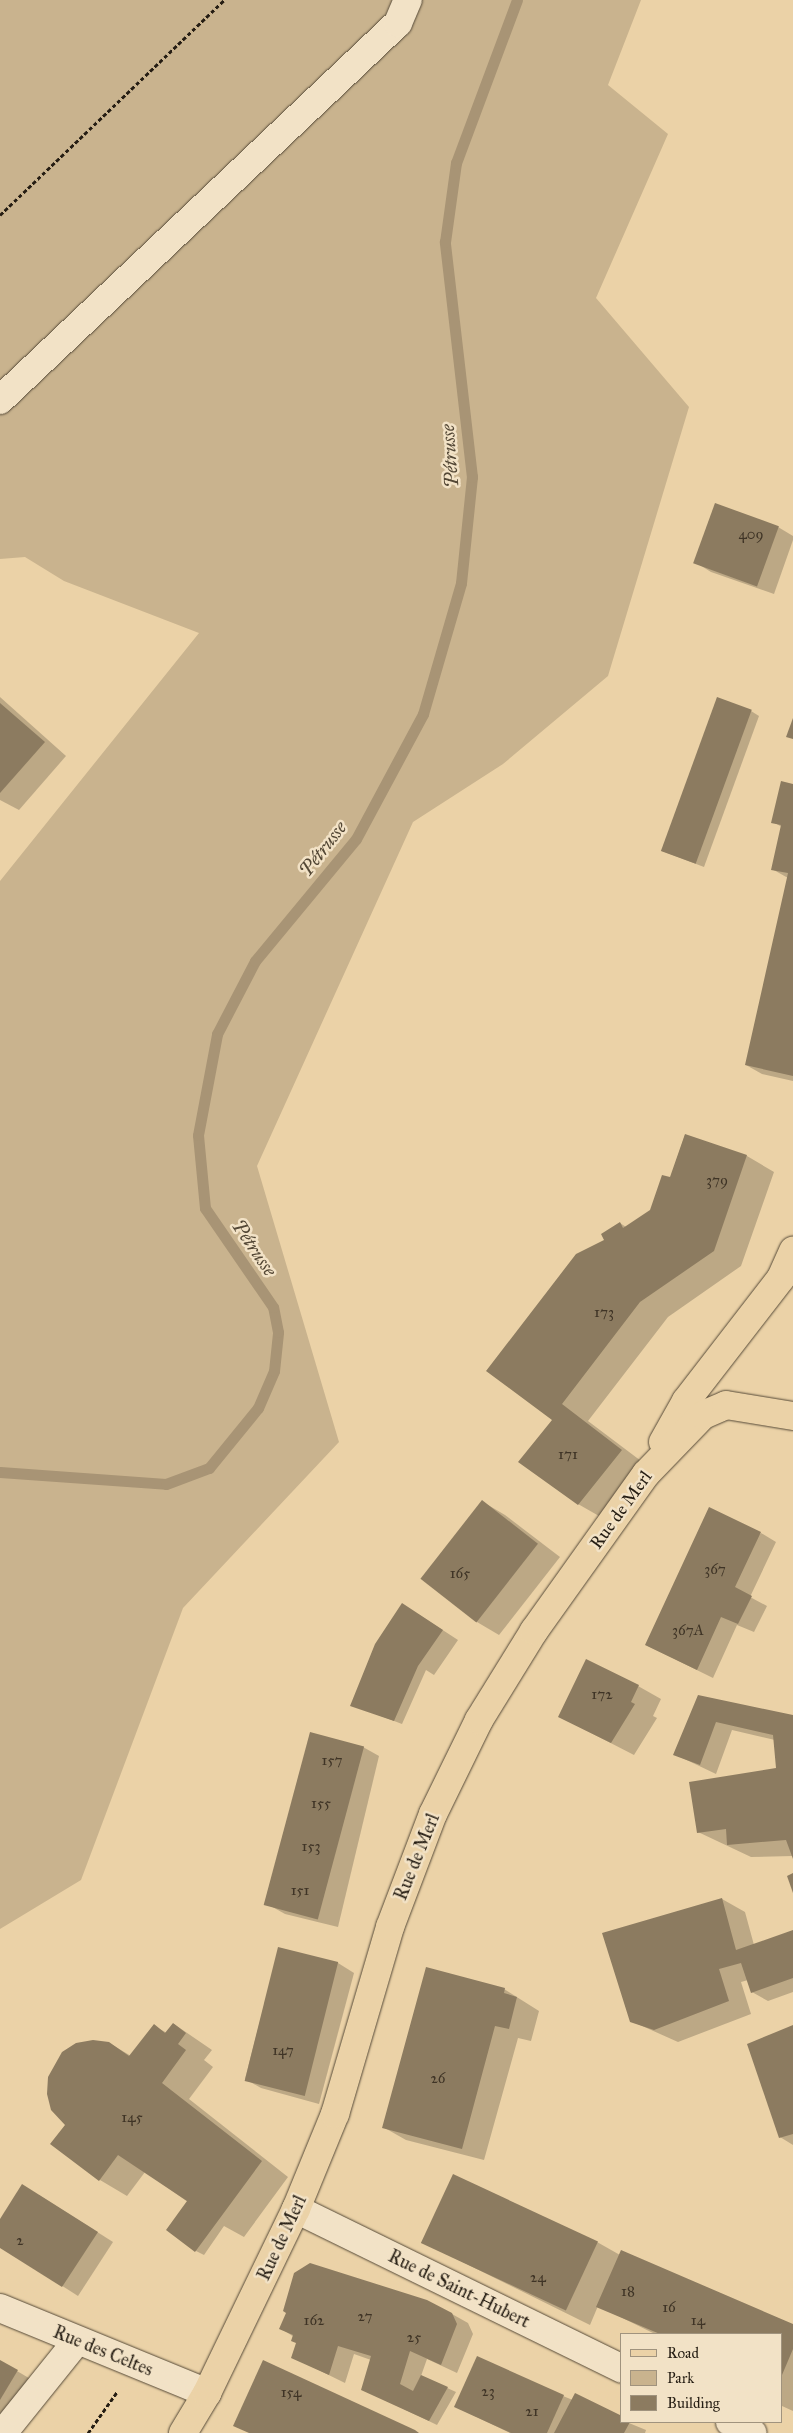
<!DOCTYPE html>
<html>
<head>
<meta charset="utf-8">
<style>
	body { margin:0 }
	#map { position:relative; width:793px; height:2433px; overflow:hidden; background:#ebd2a7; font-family:"IM FELL Great Primer",serif }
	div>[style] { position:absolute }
	.green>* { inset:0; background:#c9b38e }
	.shadow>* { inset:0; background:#0003 }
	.stream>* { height:11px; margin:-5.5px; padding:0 5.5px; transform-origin:5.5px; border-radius:5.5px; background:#a89475 }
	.building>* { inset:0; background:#8c7b60; transform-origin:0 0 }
	.path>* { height:3px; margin-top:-1.5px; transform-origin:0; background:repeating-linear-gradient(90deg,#251d13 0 4px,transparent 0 6.5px) }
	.roads { filter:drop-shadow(0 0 1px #564a38) drop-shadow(0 0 1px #564a38) }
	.minor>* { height:28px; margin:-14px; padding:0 14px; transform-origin:14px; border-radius:14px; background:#f2e2c6 }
	.major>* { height:28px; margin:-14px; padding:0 14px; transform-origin:14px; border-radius:14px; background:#ebd2a7 }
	span { translate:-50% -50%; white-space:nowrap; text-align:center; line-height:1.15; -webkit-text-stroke:5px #f2e2c6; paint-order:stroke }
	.number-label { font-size:15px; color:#3f3426 }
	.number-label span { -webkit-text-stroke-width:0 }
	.street-label { font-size:18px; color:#251d13 }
	.water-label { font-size:19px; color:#534735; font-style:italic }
	.legend { position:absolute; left:620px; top:2333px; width:162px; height:90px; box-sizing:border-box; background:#f2e2c6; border:1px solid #a0937e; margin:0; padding:6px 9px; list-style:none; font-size:15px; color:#251d13 }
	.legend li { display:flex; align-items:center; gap:10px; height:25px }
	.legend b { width:25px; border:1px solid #a0937e }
</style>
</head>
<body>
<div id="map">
	<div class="green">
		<div style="clip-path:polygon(0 0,641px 0,608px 85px,668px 134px,596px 298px,689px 407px,608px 676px,503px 764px,413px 822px,257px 1166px,339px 1442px,183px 1608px,81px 1880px,0 1929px,0 881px,199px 633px,64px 581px,25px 557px,0 559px)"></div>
	</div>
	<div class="shadow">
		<div style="clip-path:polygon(778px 527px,793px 536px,793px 540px,774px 594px,711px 572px,695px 562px)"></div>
		<div style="clip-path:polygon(0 697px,66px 756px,19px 810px,0 800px)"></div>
		<div style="clip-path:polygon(751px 711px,759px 716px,704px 867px,662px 851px)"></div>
		<div style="clip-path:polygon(793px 785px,793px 1081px,762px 1074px,746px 1065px,788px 878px,772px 869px,782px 827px,773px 822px)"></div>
		<div style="clip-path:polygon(685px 1135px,747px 1156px,774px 1172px,741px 1266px,668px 1317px,588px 1421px,649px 1467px,606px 1520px,578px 1504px,553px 1419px,606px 1241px,620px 1223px,626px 1227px,651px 1211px,670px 1179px)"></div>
		<div style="clip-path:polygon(483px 1502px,505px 1515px,560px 1557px,499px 1635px,477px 1622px)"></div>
		<div style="clip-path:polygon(761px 1533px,776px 1542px,750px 1597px,767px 1606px,754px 1632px,737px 1625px,713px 1678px,646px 1645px)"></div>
		<div style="clip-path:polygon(418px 1614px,458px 1640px,434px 1675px,426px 1670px,402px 1724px,352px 1705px)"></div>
		<div style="clip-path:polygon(638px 1686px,661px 1699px,653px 1716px,657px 1718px,634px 1755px,560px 1717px)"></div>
		<div style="clip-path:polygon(699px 1696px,793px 1716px,793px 1856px,751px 1857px,698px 1832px,778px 1769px,775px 1740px,732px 1730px,716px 1774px,674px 1754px)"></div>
		<div style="clip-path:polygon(363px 1747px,379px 1756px,338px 1927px,285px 1914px,269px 1905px)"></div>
		<div style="clip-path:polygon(722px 1899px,745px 1912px,754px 1945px,793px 1931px,793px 1992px,768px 2001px,752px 1992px,748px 1980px,741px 1982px,751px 2014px,678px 2042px,631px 2021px)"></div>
		<div style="clip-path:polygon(279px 1948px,338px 1963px,354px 1973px,319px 2104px,261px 2088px,245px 2079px)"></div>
		<div style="clip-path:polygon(504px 1989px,539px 2011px,531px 2041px,518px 2038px,484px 2160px,406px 2140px,383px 2127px)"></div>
		<div style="clip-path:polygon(174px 2024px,212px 2050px,204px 2060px,213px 2067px,189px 2099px,288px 2177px,244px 2237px,224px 2226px,204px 2255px,196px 2251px,188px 2202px,145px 2172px,127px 2196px,100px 2180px,67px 2125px,109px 2043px,131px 2056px,154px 2026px,167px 2033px)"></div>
		<div style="clip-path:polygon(793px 2028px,793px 2145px,780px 2137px)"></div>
		<div style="clip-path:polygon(39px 2195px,113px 2242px,78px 2296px,0 2246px,0 2221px)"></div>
		<div style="clip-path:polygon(422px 2242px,597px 2242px,620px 2255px,793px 2325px,793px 2411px,782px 2406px,782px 2334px,655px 2334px,598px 2306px,590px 2325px)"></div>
		<div style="clip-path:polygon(452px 2314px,468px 2323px,473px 2334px,457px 2373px,427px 2359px,421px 2376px,456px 2392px,437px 2425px,362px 2389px,371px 2360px,354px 2354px,345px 2383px,292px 2357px,297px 2343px,294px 2337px,280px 2328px)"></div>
		<div style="clip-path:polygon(0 2361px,39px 2384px,0 2433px)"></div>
		<div style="clip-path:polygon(563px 2396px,646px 2430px,645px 2433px,510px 2433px,456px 2407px)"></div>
	</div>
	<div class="stream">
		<div style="left:0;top:1472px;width:166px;rotate:4.1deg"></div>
		<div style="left:166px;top:1484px;width:46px;rotate:-20.4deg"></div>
		<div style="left:209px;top:1468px;width:77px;rotate:-50.8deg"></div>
		<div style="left:258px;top:1408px;width:40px;rotate:-66.6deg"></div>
		<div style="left:274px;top:1371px;width:39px;rotate:-84deg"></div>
		<div style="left:278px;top:1332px;width:25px;rotate:-101deg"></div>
		<div style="left:273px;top:1307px;width:120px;rotate:-124.5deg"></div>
		<div style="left:205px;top:1208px;width:73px;rotate:-95.5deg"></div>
		<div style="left:198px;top:1135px;width:103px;rotate:-79.3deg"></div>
		<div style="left:217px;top:1034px;width:82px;rotate:-62.5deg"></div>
		<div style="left:255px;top:961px;width:158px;rotate:-50.4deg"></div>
		<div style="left:356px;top:839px;width:142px;rotate:-61.8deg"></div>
		<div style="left:423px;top:714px;width:136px;rotate:-73.8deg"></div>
		<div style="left:461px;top:583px;width:107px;rotate:-84.1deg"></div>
		<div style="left:472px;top:477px;width:237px;rotate:-96.6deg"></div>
		<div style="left:445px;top:242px;width:80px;rotate:-82.1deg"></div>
		<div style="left:456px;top:163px;width:174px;rotate:-69.5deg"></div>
	</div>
	<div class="building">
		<div style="left:715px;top:503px;width:68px;height:64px;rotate:20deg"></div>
		<div style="left:717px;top:697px;width:37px;height:164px;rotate:20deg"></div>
		<div style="clip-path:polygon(0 703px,45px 742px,0 793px)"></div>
		<div style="clip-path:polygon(793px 718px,793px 739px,786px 737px)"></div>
		<div style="clip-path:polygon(781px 781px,793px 784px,793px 1076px,745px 1065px,788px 873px,771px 870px,781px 825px,771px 823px)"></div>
		<div style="clip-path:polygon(685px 1134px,747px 1155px,714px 1251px,640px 1302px,562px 1404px,622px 1450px,578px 1505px,518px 1462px,552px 1420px,486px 1371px,576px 1254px,604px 1240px,601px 1234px,620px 1222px,623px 1228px,650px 1210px,662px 1175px,670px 1177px)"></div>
		<div style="left:482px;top:1500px;width:71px;height:100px;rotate:38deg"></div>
		<div style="clip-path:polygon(709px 1507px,761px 1532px,735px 1587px,752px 1596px,738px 1624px,721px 1617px,697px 1670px,645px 1645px)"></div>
		<div style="clip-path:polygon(402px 1603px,443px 1630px,418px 1666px,394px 1721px,350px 1706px,375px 1644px)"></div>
		<div style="clip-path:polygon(586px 1659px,639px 1685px,631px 1702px,635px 1704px,611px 1743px,558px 1717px)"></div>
		<div style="clip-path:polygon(698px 1695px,793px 1715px,793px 1859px,786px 1840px,727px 1845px,726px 1829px,697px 1833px,689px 1782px,776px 1768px,773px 1735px,716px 1722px,700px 1765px,673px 1755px)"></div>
		<div style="left:310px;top:1732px;width:56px;height:179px;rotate:15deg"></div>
		<div style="clip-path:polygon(793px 1873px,793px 1893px,787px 1876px)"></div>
		<div style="clip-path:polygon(722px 1898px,736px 1950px,793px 1930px,793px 1978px,751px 1993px,741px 1963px,719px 1969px,729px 2001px,654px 2030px,630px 2022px,602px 1933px)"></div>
		<div style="left:278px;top:1947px;width:62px;height:138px;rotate:14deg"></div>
		<div style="clip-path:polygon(426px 1967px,505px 1988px,504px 1993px,517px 1997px,509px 2029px,495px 2026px,462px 2149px,382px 2128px)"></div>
		<div style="clip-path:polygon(173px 2023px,186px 2033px,178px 2044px,186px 2050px,162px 2083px,262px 2161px,195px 2252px,166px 2230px,187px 2201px,118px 2155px,99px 2181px,50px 2144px,65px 2125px,51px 2110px,47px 2094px,48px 2077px,62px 2052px,76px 2043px,93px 2040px,109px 2042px,129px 2056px,154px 2024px,165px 2033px)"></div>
		<div style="clip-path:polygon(793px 2025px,793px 2134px,779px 2138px,747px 2044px)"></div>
		<div style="left:453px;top:2174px;width:160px;height:76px;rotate:25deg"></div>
		<div style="clip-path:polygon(22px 2184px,98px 2232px,62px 2287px,0 2248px,0 2219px)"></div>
		<div style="clip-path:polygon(621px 2250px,793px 2324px,793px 2349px,782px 2375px,782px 2334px,660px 2334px,596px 2307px)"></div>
		<div style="clip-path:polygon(310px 2263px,427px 2300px,452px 2313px,457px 2324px,441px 2365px,410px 2351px,400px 2384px,413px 2391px,421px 2375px,448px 2387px,429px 2421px,361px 2390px,371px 2356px,338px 2346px,329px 2375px,291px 2358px,296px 2343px,291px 2341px,293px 2335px,279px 2329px,286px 2313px,283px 2311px,294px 2273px)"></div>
		<div style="clip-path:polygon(477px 2356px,564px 2395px,547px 2433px,511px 2433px,454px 2407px)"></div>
		<div style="clip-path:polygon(0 2360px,18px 2370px,0 2400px)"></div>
		<div style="clip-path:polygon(263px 2360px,415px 2430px,419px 2433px,249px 2433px,233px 2426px)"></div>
		<div style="clip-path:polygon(575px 2393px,622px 2416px,622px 2422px,630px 2422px,624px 2433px,554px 2433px)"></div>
	</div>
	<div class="path">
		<div style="left:0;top:215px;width:310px;rotate:-43.8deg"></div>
		<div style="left:88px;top:2433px;width:50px;rotate:-54.7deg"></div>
	</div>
	<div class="roads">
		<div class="minor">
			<div style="left:0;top:400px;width:548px;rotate:-43.45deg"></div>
			<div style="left:398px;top:23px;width:25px;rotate:-67deg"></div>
			<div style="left:296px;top:2209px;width:363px;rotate:26.1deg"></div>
			<div style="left:0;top:2308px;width:224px;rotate:22.3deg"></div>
			<div style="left:730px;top:2422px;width:25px;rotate:26deg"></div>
			<div style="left:3px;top:2433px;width:118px;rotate:-51.2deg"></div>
		</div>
		<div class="major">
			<div style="left:663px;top:1442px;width:47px;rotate:-60.7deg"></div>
			<div style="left:686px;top:1401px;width:155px;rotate:-52.3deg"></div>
			<div style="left:781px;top:1278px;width:30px;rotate:-66deg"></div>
			<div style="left:183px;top:2433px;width:47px;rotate:-59deg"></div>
			<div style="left:207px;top:2393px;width:204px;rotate:-64.2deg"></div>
			<div style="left:296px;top:2209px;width:103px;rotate:-67.7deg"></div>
			<div style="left:335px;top:2114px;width:195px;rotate:-73.6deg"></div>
			<div style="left:390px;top:1927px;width:121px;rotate:-69.2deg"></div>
			<div style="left:433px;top:1814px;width:105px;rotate:-63.9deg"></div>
			<div style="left:479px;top:1720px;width:105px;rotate:-58.3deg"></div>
			<div style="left:534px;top:1631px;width:193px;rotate:-54.5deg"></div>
			<div style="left:646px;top:1474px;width:82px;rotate:-46deg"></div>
			<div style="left:703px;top:1415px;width:25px;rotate:-23deg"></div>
			<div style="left:726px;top:1405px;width:68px;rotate:9.3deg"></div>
		</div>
	</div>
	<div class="number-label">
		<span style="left:751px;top:535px">409</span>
		<span style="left:717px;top:1181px">379</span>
		<span style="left:604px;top:1313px">173</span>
		<span style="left:568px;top:1455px">171</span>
		<span style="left:715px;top:1570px">367</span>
		<span style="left:460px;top:1574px">165</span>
		<span style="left:688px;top:1631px">367A</span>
		<span style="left:602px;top:1695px">172</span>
		<span style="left:332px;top:1761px">157</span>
		<span style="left:321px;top:1804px">155</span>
		<span style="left:311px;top:1847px">153</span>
		<span style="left:300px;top:1891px">151</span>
		<span style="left:283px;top:2051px">147</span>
		<span style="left:438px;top:2079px">26</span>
		<span style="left:132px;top:2118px">145</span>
		<span style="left:20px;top:2241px">2</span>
		<span style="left:538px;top:2278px">24</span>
		<span style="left:628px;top:2292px">18</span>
		<span style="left:669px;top:2308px">16</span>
		<span style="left:365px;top:2317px">27</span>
		<span style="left:314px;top:2321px">162</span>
		<span style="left:698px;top:2321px">14</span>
		<span style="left:414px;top:2338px">25</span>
		<span style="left:488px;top:2392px">23</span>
		<span style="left:291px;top:2393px">154</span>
		<span style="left:532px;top:2412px">21</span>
	</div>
	<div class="street-label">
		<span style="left:621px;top:1510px;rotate:-54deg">Rue de Merl</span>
		<span style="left:417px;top:1857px;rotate:-68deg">Rue de Merl</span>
		<span style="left:282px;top:2238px;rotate:-65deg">Rue de Merl</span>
		<span style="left:459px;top:2289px;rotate:26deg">Rue de Saint-Hubert</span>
		<span style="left:103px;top:2351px;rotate:22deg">Rue des Celtes</span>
	</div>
	<div class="water-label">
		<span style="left:450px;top:456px;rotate:-94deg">Pétrusse</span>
		<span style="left:323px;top:849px;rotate:-52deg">Pétrusse</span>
		<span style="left:254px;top:1248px;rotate:56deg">Pétrusse</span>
	</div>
	<ul class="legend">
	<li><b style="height:6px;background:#ebd2a7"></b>Road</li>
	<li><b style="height:14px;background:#c9b38e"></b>Park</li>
	<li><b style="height:14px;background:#8c7b60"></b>Building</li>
	</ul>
</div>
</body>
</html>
